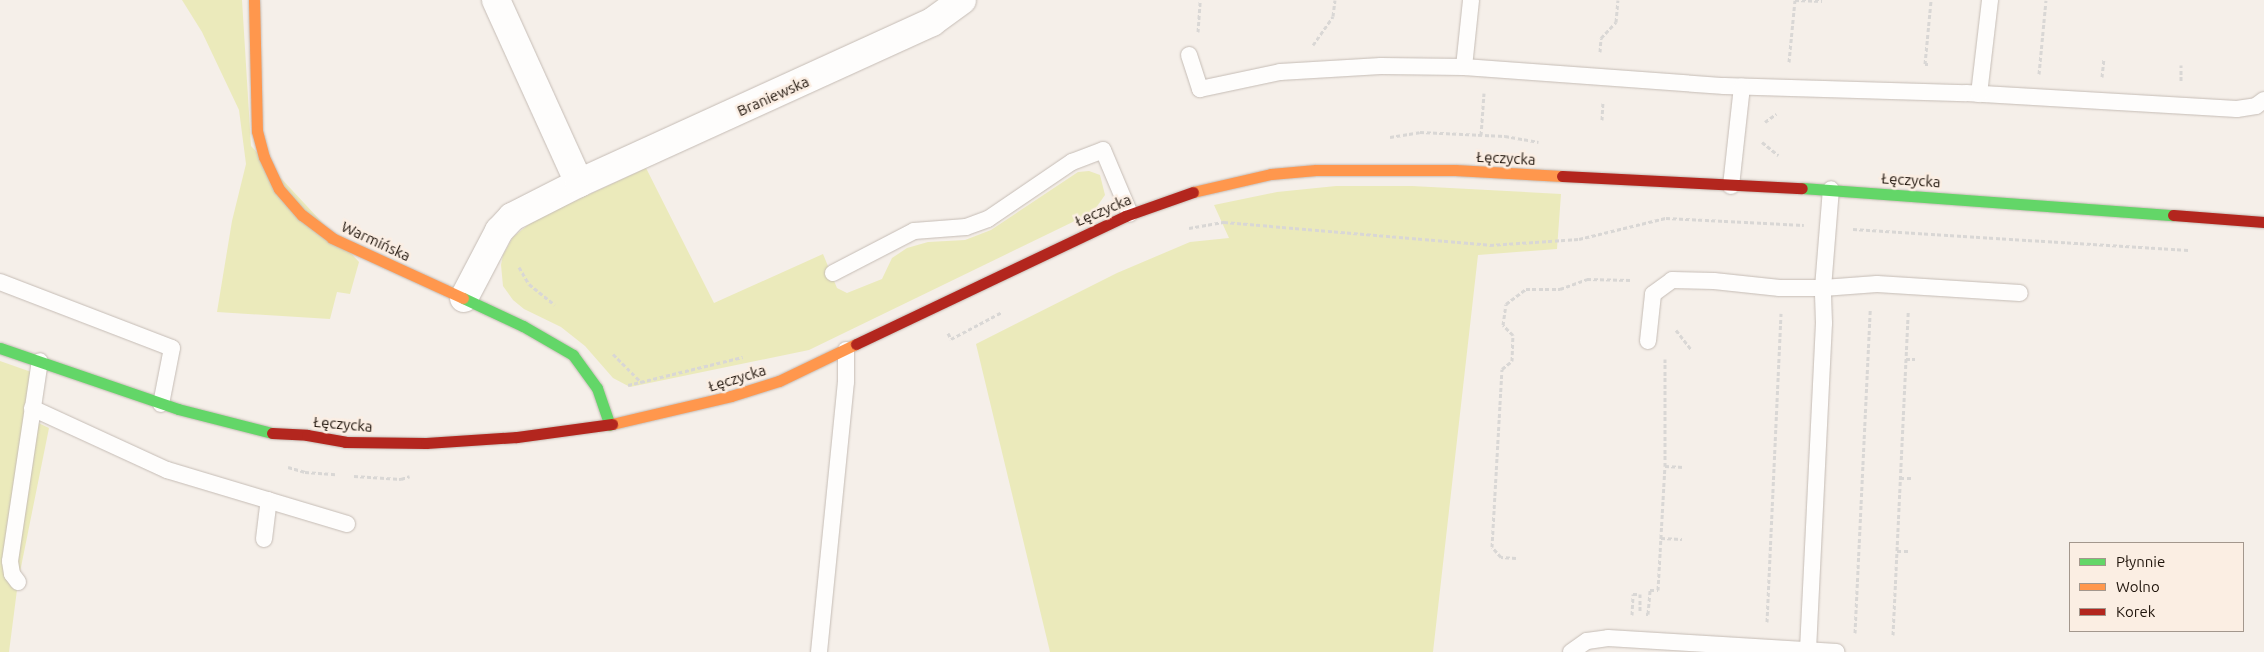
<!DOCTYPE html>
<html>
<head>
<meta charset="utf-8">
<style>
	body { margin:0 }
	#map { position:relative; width:2264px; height:652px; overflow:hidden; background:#f5efe9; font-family:Ubuntu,sans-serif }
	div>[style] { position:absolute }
	.green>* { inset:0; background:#ebeabb }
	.path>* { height:3px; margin-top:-1.5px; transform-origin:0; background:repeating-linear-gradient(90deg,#d9d7d5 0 4px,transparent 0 6.5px) }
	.roads { filter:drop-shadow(0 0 1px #c5bcb5) drop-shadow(0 0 1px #c5bcb5) }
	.lane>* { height:16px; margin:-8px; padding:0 8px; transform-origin:8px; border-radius:8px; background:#fefdfc }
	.street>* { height:28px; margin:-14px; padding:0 14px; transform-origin:14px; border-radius:14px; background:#fefdfc }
	.fast>* { height:11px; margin:-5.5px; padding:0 5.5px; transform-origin:5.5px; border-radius:5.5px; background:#63d668 }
	.slow>* { height:11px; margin:-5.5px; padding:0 5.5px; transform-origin:5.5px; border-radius:5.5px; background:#ff974d }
	.jam>* { height:11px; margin:-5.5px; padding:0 5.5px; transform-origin:5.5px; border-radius:5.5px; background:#b3261e }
	span { translate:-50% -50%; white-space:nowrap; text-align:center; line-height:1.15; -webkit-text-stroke:5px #fbeee3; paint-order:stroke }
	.street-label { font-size:15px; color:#20150c }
	.legend { position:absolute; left:2069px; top:542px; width:175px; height:90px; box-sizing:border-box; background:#fbeee3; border:1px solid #a3978d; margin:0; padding:6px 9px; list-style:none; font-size:15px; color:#20150c }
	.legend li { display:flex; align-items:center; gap:10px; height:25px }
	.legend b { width:25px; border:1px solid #a3978d }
</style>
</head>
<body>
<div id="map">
	<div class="green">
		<div style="clip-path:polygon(182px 0,242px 0,251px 146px,359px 262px,350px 294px,337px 292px,330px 319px,217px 312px,232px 221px,246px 164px,239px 110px,202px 32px)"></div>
		<div style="clip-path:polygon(646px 168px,714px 303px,823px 254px,837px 288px,847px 293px,882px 279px,892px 258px,907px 248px,928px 242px,965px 240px,991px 230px,1078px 172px,1089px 171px,1100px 175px,1105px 195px,1093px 212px,1081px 218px,809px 350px,630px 387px,613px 378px,585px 346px,561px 327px,524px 309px,513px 300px,503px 286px,501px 265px,503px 255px,513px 237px,534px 220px)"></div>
		<div style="clip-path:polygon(1336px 186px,1412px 186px,1561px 194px,1557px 249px,1478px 255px,1433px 652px,1050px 652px,976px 344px,1117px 273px,1190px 242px,1229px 238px,1214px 205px,1277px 192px)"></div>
		<div style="clip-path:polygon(0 361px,37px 374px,30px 419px,49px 428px,18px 582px,9px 652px,0 652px)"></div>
	</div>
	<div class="path">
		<div style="left:1795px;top:0;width:27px;rotate:2deg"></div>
		<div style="left:1198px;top:32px;width:32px;rotate:-86deg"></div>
		<div style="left:1313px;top:45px;width:35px;rotate:-55deg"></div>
		<div style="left:1333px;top:16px;width:16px;rotate:-83deg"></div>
		<div style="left:1600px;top:52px;width:14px;rotate:-86deg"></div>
		<div style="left:1601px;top:38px;width:22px;rotate:-47deg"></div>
		<div style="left:1616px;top:22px;width:22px;rotate:-85deg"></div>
		<div style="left:1789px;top:62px;width:62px;rotate:-84.5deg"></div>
		<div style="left:1928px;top:64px;width:3px;rotate:180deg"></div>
		<div style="left:1925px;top:64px;width:64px;rotate:-84.6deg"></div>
		<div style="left:2039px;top:74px;width:74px;rotate:-84.6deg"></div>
		<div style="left:2102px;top:77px;width:19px;rotate:-84deg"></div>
		<div style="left:2181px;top:81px;width:16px;rotate:-90deg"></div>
		<div style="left:1602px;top:120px;width:17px;rotate:-87deg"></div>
		<div style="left:1765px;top:122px;width:14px;rotate:-36deg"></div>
		<div style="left:1481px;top:135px;width:42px;rotate:-85.9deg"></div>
		<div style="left:1390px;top:137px;width:30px;rotate:-9deg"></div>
		<div style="left:1420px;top:132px;width:85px;rotate:2.7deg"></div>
		<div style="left:1505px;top:136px;width:34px;rotate:10deg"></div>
		<div style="left:1762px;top:142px;width:21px;rotate:39deg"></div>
		<div style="left:1189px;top:228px;width:36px;rotate:-10deg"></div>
		<div style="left:1224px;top:222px;width:267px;rotate:4.9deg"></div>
		<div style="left:1490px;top:245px;width:89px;rotate:-3.9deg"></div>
		<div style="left:1579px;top:239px;width:89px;rotate:-13.6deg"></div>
		<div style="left:1666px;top:218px;width:138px;rotate:2.9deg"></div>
		<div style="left:1853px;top:229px;width:336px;rotate:3.6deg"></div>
		<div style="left:519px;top:267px;width:20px;rotate:60deg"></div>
		<div style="left:529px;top:284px;width:33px;rotate:39deg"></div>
		<div style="left:1676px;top:330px;width:24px;rotate:52deg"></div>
		<div style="left:948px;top:333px;width:7px;rotate:63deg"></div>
		<div style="left:951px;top:339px;width:58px;rotate:-27.9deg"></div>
		<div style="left:613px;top:354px;width:40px;rotate:45deg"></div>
		<div style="left:1906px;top:359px;width:9px"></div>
		<div style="left:628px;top:385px;width:118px;rotate:-13.7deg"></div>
		<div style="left:1665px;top:466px;width:19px;rotate:3deg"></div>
		<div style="left:288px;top:467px;width:18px;rotate:16deg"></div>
		<div style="left:305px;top:472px;width:31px;rotate:4deg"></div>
		<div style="left:354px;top:476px;width:47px;rotate:3.7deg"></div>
		<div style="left:401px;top:479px;width:9px;rotate:-18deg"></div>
		<div style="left:1900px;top:478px;width:12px"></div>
		<div style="left:1661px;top:538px;width:21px;rotate:3deg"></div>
		<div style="left:1897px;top:551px;width:12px"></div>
		<div style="left:1516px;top:558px;width:15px;rotate:-176deg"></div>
		<div style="left:1501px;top:557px;width:13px;rotate:-132deg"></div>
		<div style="left:1492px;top:547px;width:178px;rotate:-86.8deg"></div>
		<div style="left:1502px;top:369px;width:13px;rotate:-39deg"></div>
		<div style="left:1512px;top:361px;width:26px;rotate:-88deg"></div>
		<div style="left:1513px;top:335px;width:14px;rotate:-135deg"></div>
		<div style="left:1503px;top:325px;width:21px;rotate:-82deg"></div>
		<div style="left:1506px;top:304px;width:25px;rotate:-37deg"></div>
		<div style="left:1526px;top:289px;width:34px"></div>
		<div style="left:1560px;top:289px;width:29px;rotate:-20deg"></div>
		<div style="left:1587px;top:279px;width:44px;rotate:1.3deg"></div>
		<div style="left:1646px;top:614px;width:2px"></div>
		<div style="left:1648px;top:614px;width:24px;rotate:-85deg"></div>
		<div style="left:1650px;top:590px;width:8px"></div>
		<div style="left:1658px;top:590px;width:124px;rotate:-86.8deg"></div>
		<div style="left:1665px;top:466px;width:107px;rotate:-90deg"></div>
		<div style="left:1632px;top:615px;width:21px;rotate:-87deg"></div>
		<div style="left:1633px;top:594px;width:7px"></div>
		<div style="left:1640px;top:594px;width:19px;rotate:90deg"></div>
		<div style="left:1767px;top:622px;width:309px;rotate:-87.4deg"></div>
		<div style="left:1855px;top:633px;width:323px;rotate:-87.3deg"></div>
		<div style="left:1893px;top:635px;width:324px;rotate:-87.3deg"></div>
	</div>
	<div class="roads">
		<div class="lane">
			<div style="left:1189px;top:55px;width:36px;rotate:72deg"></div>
			<div style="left:1200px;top:89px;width:82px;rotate:-12deg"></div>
			<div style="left:1280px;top:72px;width:101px;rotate:-3.4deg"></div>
			<div style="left:1381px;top:66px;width:83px;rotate:0.7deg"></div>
			<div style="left:1464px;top:67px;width:261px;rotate:4.2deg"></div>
			<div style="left:1724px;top:86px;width:242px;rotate:1.7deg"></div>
			<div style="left:1966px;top:93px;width:271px;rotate:3.4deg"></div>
			<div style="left:2237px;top:109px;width:19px;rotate:-9deg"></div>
			<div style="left:2256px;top:106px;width:10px;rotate:-37deg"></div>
			<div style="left:1464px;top:67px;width:67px;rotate:-84deg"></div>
			<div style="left:1979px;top:94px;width:95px;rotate:-83.3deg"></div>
			<div style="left:1731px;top:186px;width:100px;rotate:-83.7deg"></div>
			<div style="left:833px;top:273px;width:91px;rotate:-27.4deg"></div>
			<div style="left:914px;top:231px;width:52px;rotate:-4.4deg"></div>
			<div style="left:966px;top:227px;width:23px;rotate:-20deg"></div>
			<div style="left:988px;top:219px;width:102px;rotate:-34.2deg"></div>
			<div style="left:1072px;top:162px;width:33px;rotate:-21deg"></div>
			<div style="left:1103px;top:150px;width:69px;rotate:67.1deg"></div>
			<div style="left:0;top:282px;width:184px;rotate:21deg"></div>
			<div style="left:172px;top:348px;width:57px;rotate:101.1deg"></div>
			<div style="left:1648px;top:341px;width:47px;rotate:-83.9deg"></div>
			<div style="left:1653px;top:294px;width:24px;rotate:-36deg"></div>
			<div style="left:1672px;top:280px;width:42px;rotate:1.4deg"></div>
			<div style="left:1714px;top:281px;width:66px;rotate:6.1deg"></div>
			<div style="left:1780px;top:288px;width:43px"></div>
			<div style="left:1823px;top:288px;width:54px;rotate:-4.2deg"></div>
			<div style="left:1877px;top:284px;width:143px;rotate:3.6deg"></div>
			<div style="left:32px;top:408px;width:149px;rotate:24.7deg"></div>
			<div style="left:167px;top:470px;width:188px;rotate:16.7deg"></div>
			<div style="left:264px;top:539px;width:39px;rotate:-83deg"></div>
			<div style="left:18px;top:582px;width:10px;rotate:-127deg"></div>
			<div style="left:12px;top:574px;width:13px;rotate:-99deg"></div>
			<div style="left:10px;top:561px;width:202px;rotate:-81.5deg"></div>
			<div style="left:1808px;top:650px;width:327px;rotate:-87.2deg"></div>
			<div style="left:1824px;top:323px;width:35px;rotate:-92deg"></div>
			<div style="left:1823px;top:288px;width:99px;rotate:-85.4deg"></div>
			<div style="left:819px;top:652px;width:271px;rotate:-84.3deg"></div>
			<div style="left:846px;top:382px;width:32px;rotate:-90deg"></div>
			<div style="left:1571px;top:652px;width:19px;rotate:-35deg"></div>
			<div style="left:1587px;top:641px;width:21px;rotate:-8deg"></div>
			<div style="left:1608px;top:638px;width:229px;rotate:3.5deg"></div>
		</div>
		<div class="street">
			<div style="left:496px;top:0;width:201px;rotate:65.6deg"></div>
			<div style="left:464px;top:298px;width:76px;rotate:-62.4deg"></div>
			<div style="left:499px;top:231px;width:19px;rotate:-47deg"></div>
			<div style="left:512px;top:217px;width:75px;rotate:-26.9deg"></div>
			<div style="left:579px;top:183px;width:388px;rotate:-24.5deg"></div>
			<div style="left:932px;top:22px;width:37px;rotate:-36deg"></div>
		</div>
		<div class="fast">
			<div style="left:1802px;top:188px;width:372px;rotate:4.2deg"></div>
			<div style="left:463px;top:298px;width:66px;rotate:25deg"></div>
			<div style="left:523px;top:326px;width:58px;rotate:30.1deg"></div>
			<div style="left:573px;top:355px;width:41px;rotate:54deg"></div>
			<div style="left:597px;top:388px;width:39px;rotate:71deg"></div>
			<div style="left:0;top:348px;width:188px;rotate:18.9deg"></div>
			<div style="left:178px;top:409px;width:97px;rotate:14.3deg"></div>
		</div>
		<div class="slow">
			<div style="left:254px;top:0;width:131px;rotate:88.7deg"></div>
			<div style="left:257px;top:131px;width:27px;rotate:75deg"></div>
			<div style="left:264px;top:157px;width:35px;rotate:65deg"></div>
			<div style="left:279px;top:189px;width:35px;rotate:49deg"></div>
			<div style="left:302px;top:215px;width:38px;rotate:37deg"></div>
			<div style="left:332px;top:238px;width:144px;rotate:24.6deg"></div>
			<div style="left:1193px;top:192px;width:80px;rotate:-13deg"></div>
			<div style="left:1271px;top:174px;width:45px;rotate:-5.1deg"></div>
			<div style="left:1316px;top:170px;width:139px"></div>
			<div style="left:1455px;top:170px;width:107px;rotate:3.2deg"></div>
			<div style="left:612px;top:424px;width:122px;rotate:-13.2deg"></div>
			<div style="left:731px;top:396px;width:50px;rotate:-17.4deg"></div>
			<div style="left:779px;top:381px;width:85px;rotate:-25.7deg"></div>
		</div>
		<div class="jam">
			<div style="left:1562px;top:176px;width:240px;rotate:2.9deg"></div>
			<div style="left:2173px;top:215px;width:91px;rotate:4.4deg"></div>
			<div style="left:856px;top:344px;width:298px;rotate:-25.4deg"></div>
			<div style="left:1125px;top:216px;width:72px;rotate:-19.4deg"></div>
			<div style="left:272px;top:433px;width:35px;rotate:3deg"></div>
			<div style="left:307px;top:435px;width:39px;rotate:10deg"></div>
			<div style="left:345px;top:442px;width:81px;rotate:0.7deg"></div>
			<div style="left:426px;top:443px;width:91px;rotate:-3.8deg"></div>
			<div style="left:517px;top:437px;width:96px;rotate:-7.8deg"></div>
		</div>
	</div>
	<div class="street-label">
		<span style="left:773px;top:96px;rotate:-24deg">Braniewska</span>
		<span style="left:1506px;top:158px;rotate:3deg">Łęczycka</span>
		<span style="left:1911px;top:180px;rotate:4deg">Łęczycka</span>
		<span style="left:1103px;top:210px;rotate:-23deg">Łęczycka</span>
		<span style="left:376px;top:241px;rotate:25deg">Warmińska</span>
		<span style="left:737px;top:378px;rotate:-17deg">Łęczycka</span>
		<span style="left:343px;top:424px;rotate:5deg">Łęczycka</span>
	</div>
	<ul class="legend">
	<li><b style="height:6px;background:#63d668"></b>Płynnie</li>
	<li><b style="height:6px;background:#ff974d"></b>Wolno</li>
	<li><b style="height:6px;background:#b3261e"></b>Korek</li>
	</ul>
</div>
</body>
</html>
